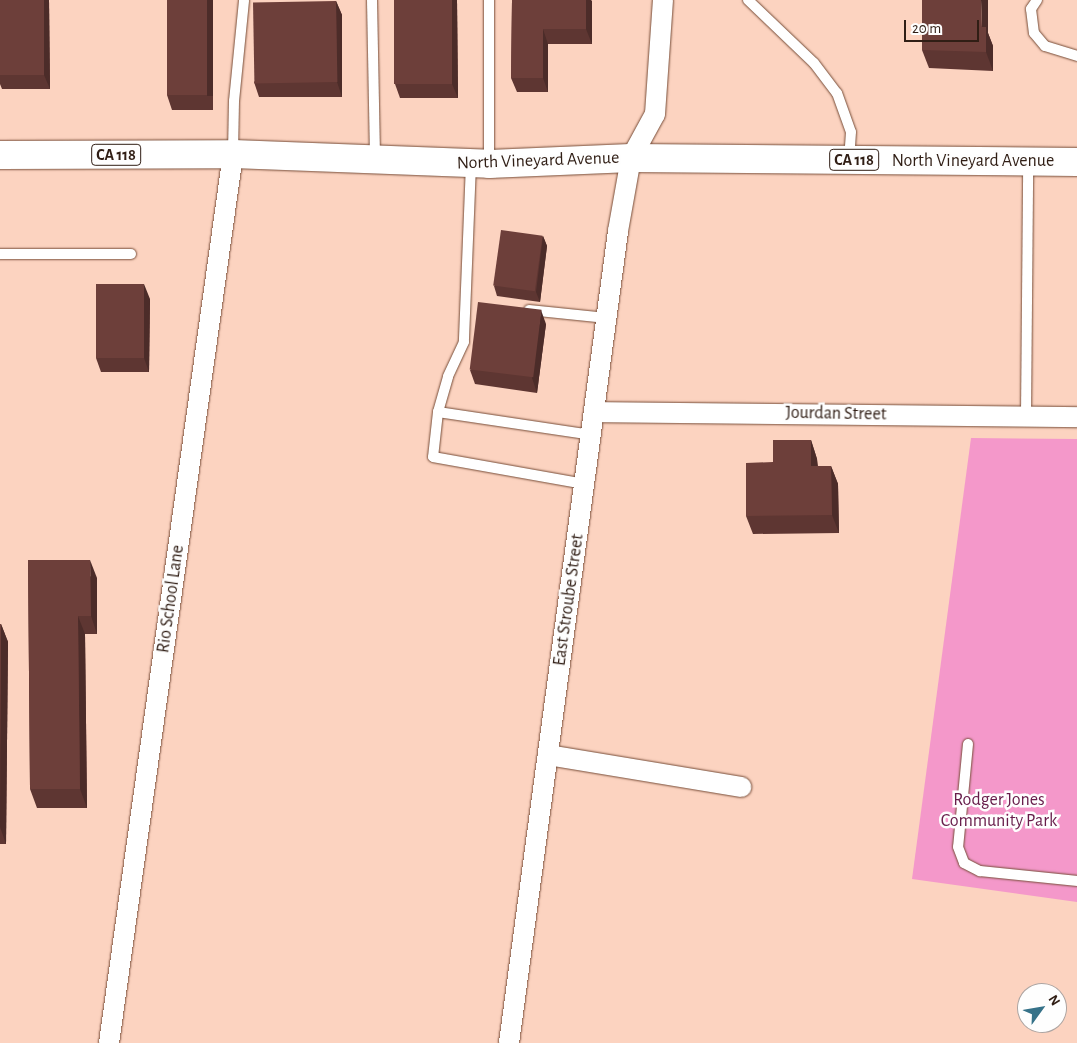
<!DOCTYPE html>
<html>
<head>
<meta charset="utf-8">
<style>
	body { margin:0 }
	#map { position:relative; width:1077px; height:1043px; overflow:hidden; background:#fcd3c0; font-family:"Alegreya Sans",sans-serif }
	div>[style] { position:absolute }
	.green>* { inset:0; background:#f498ca }
	.roads { filter:drop-shadow(0 0 1px #774d38) drop-shadow(0 0 1px #774d38) }
	.service>* { height:10px; margin:-5px; padding:0 5px; transform-origin:5px; border-radius:5px; background:#fff }
	.minor>* { height:20px; margin:-10px; padding:0 10px; transform-origin:10px; border-radius:10px; background:#fff }
	.primary>* { height:28px; margin:-14px; padding:0 14px; transform-origin:14px; border-radius:14px; background:#fff }
	.wall>* { inset:0; background:#5e3632 }
	.shaded-wall>* { inset:0; background:#4c2c29; transform-origin:0 0 }
	.building>* { inset:0; background:#6d3f3a; transform-origin:0 0 }
	span { translate:-50% -50%; white-space:nowrap; text-align:center; line-height:1.15; -webkit-text-stroke:5px #fefefe; paint-order:stroke }
	.shield-label span { padding:1px 4px; background:#fefefe; border:1px solid; border-radius:4px; -webkit-text-stroke-width:0 }
	.shield-label { font-size:16px; color:#301e15; font-weight:700 }
	.street-label { font-size:18px; color:#301e15 }
	.park-label { font-size:18px; color:#671c4a }
	.north { position:absolute; left:1017px; top:983px; width:50px; height:50px; box-sizing:border-box; background:#fefefe; border:1px solid #aca4a1; border-radius:50%; rotate:58deg; font-size:14px; font-weight:700; line-height:20px; text-align:center; color:#301e15 }
	.north::after { content:''; display:block; margin:auto; width:18px; height:22px; background:#367289; clip-path:polygon(50% 0,100% 100%,50% 72%,0 100%) }
	.scale { position:absolute; left:904px; top:20px; width:75px; height:22px; box-sizing:border-box; border:2px solid #301e15; border-top:0; padding-left:6px; font-size:15px; line-height:18px; white-space:nowrap; color:#301e15; -webkit-text-stroke:4px #fefefe; paint-order:stroke }
</style>
</head>
<body>
<div id="map">
	<div class="green">
		<div style="clip-path:polygon(971px 438px,1077px 439px,1077px 902px,912px 879px)"></div>
	</div>
	<div class="roads">
		<div class="service">
			<div style="left:372px;top:0;width:159px;rotate:88.9deg"></div>
			<div style="left:489px;top:0;width:164px;rotate:90deg"></div>
			<div style="left:748px;top:0;width:91px;rotate:43.7deg"></div>
			<div style="left:814px;top:63px;width:38px;rotate:53deg"></div>
			<div style="left:837px;top:93px;width:41px;rotate:70.3deg"></div>
			<div style="left:851px;top:132px;width:27px;rotate:94deg"></div>
			<div style="left:1037px;top:0;width:11px;rotate:124deg"></div>
			<div style="left:1031px;top:9px;width:24px;rotate:83deg"></div>
			<div style="left:1034px;top:33px;width:17px;rotate:50deg"></div>
			<div style="left:1045px;top:46px;width:34px;rotate:17deg"></div>
			<div style="left:233px;top:153px;width:52px;rotate:-88.9deg"></div>
			<div style="left:234px;top:101px;width:101px;rotate:-84.3deg"></div>
			<div style="left:471px;top:164px;width:178px;rotate:92.3deg"></div>
			<div style="left:464px;top:342px;width:38px;rotate:115deg"></div>
			<div style="left:448px;top:377px;width:36px;rotate:106deg"></div>
			<div style="left:438px;top:412px;width:45px;rotate:96.3deg"></div>
			<div style="left:433px;top:457px;width:154px;rotate:10.1deg"></div>
			<div style="left:0;top:254px;width:131px"></div>
			<div style="left:529px;top:310px;width:78px;rotate:5.9deg"></div>
			<div style="left:438px;top:412px;width:155px;rotate:8.5deg"></div>
			<div style="left:1026px;top:416px;width:254px;rotate:-89.5deg"></div>
			<div style="left:968px;top:744px;width:103px;rotate:95.5deg"></div>
			<div style="left:958px;top:847px;width:17px;rotate:69deg"></div>
			<div style="left:964px;top:863px;width:18px;rotate:27deg"></div>
			<div style="left:980px;top:871px;width:98px;rotate:5.9deg"></div>
		</div>
		<div class="minor">
			<div style="left:594px;top:412px;width:483px;rotate:0.6deg"></div>
			<div style="left:548px;top:755px;width:196px;rotate:9.4deg"></div>
			<div style="left:109px;top:1043px;width:898px;rotate:-82.06deg"></div>
			<div style="left:509px;top:1043px;width:819px;rotate:-82.35deg"></div>
			<div style="left:618px;top:231px;width:74px;rotate:-79.9deg"></div>
			<div style="left:631px;top:158px;width:50px;rotate:-61.4deg"></div>
			<div style="left:655px;top:114px;width:114px;rotate:-86deg"></div>
		</div>
		<div class="primary">
			<div style="left:0;top:155px;width:233px;rotate:-0.2deg"></div>
			<div style="left:233px;top:154px;width:256px;rotate:2.2deg"></div>
			<div style="left:489px;top:164px;width:142px;rotate:-2.4deg"></div>
			<div style="left:631px;top:158px;width:446px;rotate:0.5deg"></div>
		</div>
	</div>
	<div class="wall">
		<div style="clip-path:polygon(0 0,49px 0,50px 89px,2px 89px,0 84px)"></div>
		<div style="clip-path:polygon(213px 0,213px 110px,172px 110px,167px 95px)"></div>
		<div style="clip-path:polygon(394px 0,457px 0,458px 98px,400px 98px,395px 84px)"></div>
		<div style="clip-path:polygon(512px 0,591px 0,592px 44px,548px 44px,548px 92px,517px 92px,511px 78px)"></div>
		<div style="clip-path:polygon(336px 1px,342px 15px,342px 97px,259px 97px,254px 82px)"></div>
		<div style="clip-path:polygon(988px 33px,993px 46px,993px 71px,929px 68px,922px 50px)"></div>
		<div style="clip-path:polygon(543px 236px,547px 246px,540px 302px,497px 296px,494px 286px)"></div>
		<div style="clip-path:polygon(150px 299px,149px 372px,101px 372px,96px 358px)"></div>
		<div style="clip-path:polygon(546px 324px,537px 393px,475px 384px,470px 370px)"></div>
		<div style="clip-path:polygon(811px 440px,817px 459px,818px 466px,831px 466px,838px 484px,839px 533px,753px 534px,746px 516px,773px 462px)"></div>
		<div style="clip-path:polygon(28px 560px,97px 578px,97px 634px,85px 634px,87px 808px,37px 808px,30px 789px)"></div>
		<div style="clip-path:polygon(0 624px,1px 624px,8px 642px,6px 844px,0 844px)"></div>
	</div>
	<div class="shaded-wall">
		<div style="clip-path:polygon(44px 0,49px 0,50px 89px,44px 75px)"></div>
		<div style="left:207px;top:0;width:6px;height:96px"></div>
		<div style="clip-path:polygon(452px 0,457px 0,458px 98px,452px 84px)"></div>
		<div style="clip-path:polygon(586px 0,591px 0,592px 1px,592px 44px,586px 29px)"></div>
		<div style="clip-path:polygon(981px 0,988px 0,988px 33px,993px 46px,993px 71px,986px 52px,982px 27px)"></div>
		<div style="clip-path:polygon(336px 1px,342px 15px,342px 97px,337px 82px)"></div>
		<div style="clip-path:polygon(543px 29px,548px 44px,548px 92px,543px 78px)"></div>
		<div style="clip-path:polygon(543px 236px,547px 246px,540px 302px,536px 292px)"></div>
		<div style="clip-path:polygon(144px 284px,150px 299px,149px 372px,144px 358px)"></div>
		<div style="clip-path:polygon(541px 310px,546px 324px,537px 393px,532px 378px)"></div>
		<div style="clip-path:polygon(811px 440px,817px 459px,818px 485px,811px 466px)"></div>
		<div style="clip-path:polygon(831px 466px,838px 484px,839px 533px,832px 515px)"></div>
		<div style="clip-path:polygon(90px 560px,97px 578px,97px 634px,91px 616px)"></div>
		<div style="clip-path:polygon(78px 616px,85px 634px,87px 808px,80px 789px)"></div>
		<div style="clip-path:polygon(1px 624px,8px 642px,6px 844px,0 827px)"></div>
	</div>
	<div class="building">
		<div style="left:0;top:0;width:44px;height:75px"></div>
		<div style="left:167px;top:0;width:40px;height:95px"></div>
		<div style="left:394px;top:0;width:58px;height:84px"></div>
		<div style="clip-path:polygon(512px 0,586px 0,586px 29px,543px 29px,543px 78px,511px 78px)"></div>
		<div style="clip-path:polygon(922px 0,981px 0,982px 27px,986px 27px,986px 52px,922px 50px)"></div>
		<div style="left:336px;top:1px;width:81px;height:83px;rotate:89deg"></div>
		<div style="left:501px;top:230px;width:42px;height:56px;rotate:8deg"></div>
		<div style="left:96px;top:284px;width:48px;height:74px"></div>
		<div style="left:478px;top:302px;width:64px;height:68px;rotate:7deg"></div>
		<div style="clip-path:polygon(773px 440px,811px 440px,811px 466px,831px 466px,832px 515px,746px 516px,746px 463px,773px 462px)"></div>
		<div style="clip-path:polygon(28px 560px,90px 560px,91px 616px,78px 616px,80px 789px,30px 789px)"></div>
		<div style="clip-path:polygon(0 624px,1px 624px,0 756px)"></div>
	</div>
	<div class="shield-label">
		<span style="left:116px;top:155px">CA 118</span>
		<span style="left:854px;top:160px">CA 118</span>
	</div>
	<div class="street-label">
		<span style="left:538px;top:161px;rotate:-2deg">North Vineyard Avenue</span>
		<span style="left:973px;top:161px">North Vineyard Avenue</span>
		<span style="left:836px;top:414px;rotate:1deg">Jourdan Street</span>
		<span style="left:171px;top:599px;rotate:-82deg">Rio School Lane</span>
		<span style="left:569px;top:600px;rotate:-82deg">East Stroube Street</span>
	</div>
	<div class="park-label">
		<span style="left:999px;top:811px">Rodger Jones<br>Community Park</span>
	</div>
	<div class="north">N</div>
	<div class="scale">20 m</div>
</div>
</body>
</html>
